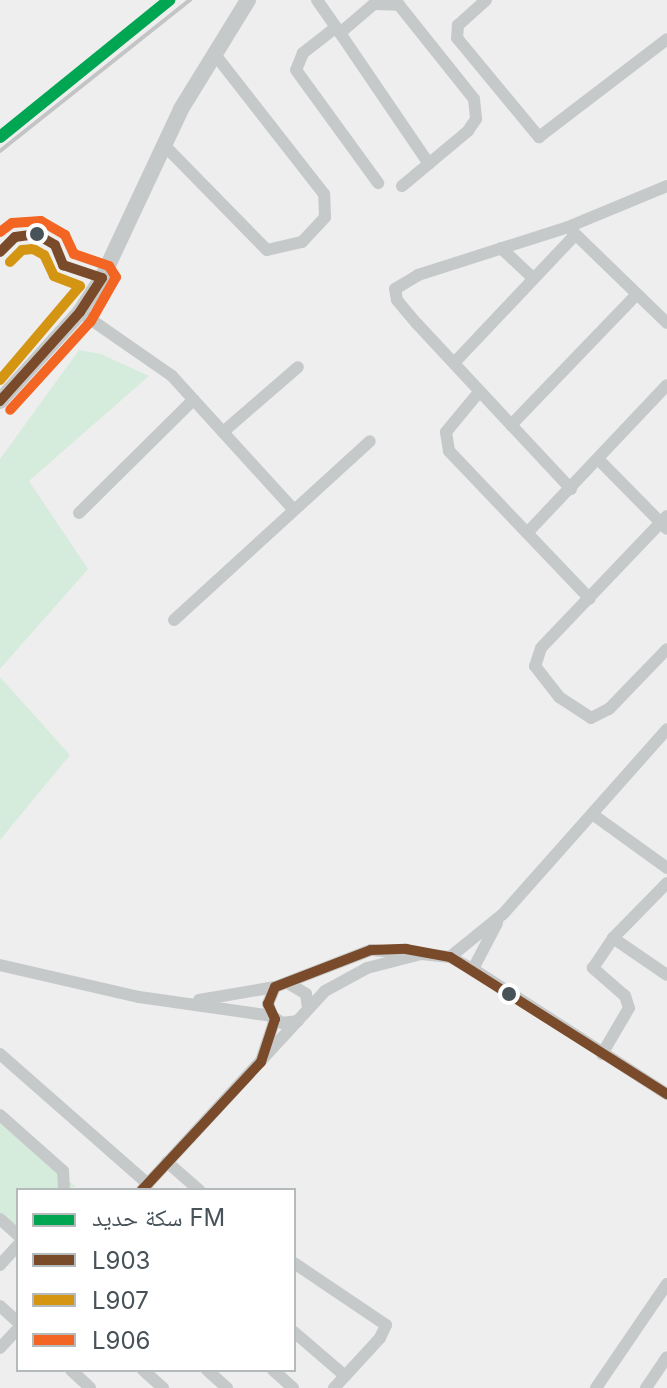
<!DOCTYPE html>
<html>
<head>
<meta charset="utf-8">
<style>
	body { margin:0 }
	#map { position:relative; width:667px; height:1388px; overflow:hidden; background:#efeeee; font-family:Inter,"Noto Naskh Arabic",sans-serif }
	div>[style] { position:absolute }
	.green>* { inset:0; background:#d5ecdc }
	.minor>* { height:12px; margin:-6px; padding:0 6px; transform-origin:6px; border-radius:6px; background:#c6c9ca }
	.tertiary>* { height:16px; margin:-8px; padding:0 8px; transform-origin:8px; border-radius:8px; background:#c6c9ca }
	.rail>* { height:4px; margin:-2px; padding:0 2px; transform-origin:2px; border-radius:2px; background:#c2c4c5 }
	.bus-1>* { height:10px; margin:-5px; padding:0 5px; transform-origin:5px; border-radius:5px; background:#7a4b2a }
	.bus-2>* { height:10px; margin:-5px; padding:0 5px; transform-origin:5px; border-radius:5px; background:#d49512 }
	.bus-3>* { height:10px; margin:-5px; padding:0 5px; transform-origin:5px; border-radius:5px; background:#f26522 }
	.rail-1>* { height:12px; margin:-6px; padding:0 6px; transform-origin:6px; border-radius:6px; background:#00a651 }
	.dots>* { width:22px; height:22px; translate:-50% -50%; box-sizing:border-box; border:4px solid #fff; border-radius:50% }
	span { translate:-50% -50%; white-space:nowrap; text-align:center; line-height:1.15; -webkit-text-stroke:7px #fff; paint-order:stroke }
	.legend { position:absolute; left:16px; top:1188px; width:280px; height:184px; box-sizing:border-box; background:#fff; border:2px solid #b5babd; margin:0; padding:10px 14px; list-style:none; font-size:24px; color:#475259 }
	.legend li { display:flex; align-items:center; gap:16px; height:40px }
	.legend b { width:40px; border:2px solid #b5babd }
</style>
</head>
<body>
<div id="map">
	<div class="green">
		<div style="clip-path:polygon(79px 350px,101px 354px,149px 376px,29px 481px,88px 569px,0 669px,0 459px)"></div>
		<div style="clip-path:polygon(0 677px,70px 755px,0 840px)"></div>
		<div style="clip-path:polygon(0 1120px,76px 1187px,18px 1190px,18px 1242px,0 1226px)"></div>
	</div>
	<div class="minor">
		<div style="left:317px;top:0;width:40px;rotate:55.1deg"></div>
		<div style="left:340px;top:33px;width:45px;rotate:-40.5deg"></div>
		<div style="left:374px;top:4px;width:25px;rotate:2deg"></div>
		<div style="left:399px;top:5px;width:120px;rotate:51.4deg"></div>
		<div style="left:474px;top:99px;width:20px;rotate:84deg"></div>
		<div style="left:476px;top:119px;width:14px;rotate:124deg"></div>
		<div style="left:468px;top:131px;width:86px;rotate:140.2deg"></div>
		<div style="left:486px;top:0;width:38px;rotate:138deg"></div>
		<div style="left:458px;top:25px;width:13px;rotate:94deg"></div>
		<div style="left:457px;top:38px;width:129px;rotate:50.4deg"></div>
		<div style="left:539px;top:137px;width:161px;rotate:-37.4deg"></div>
		<div style="left:335px;top:28px;width:41px;rotate:142deg"></div>
		<div style="left:303px;top:53px;width:18px;rotate:112deg"></div>
		<div style="left:296px;top:70px;width:140px;rotate:54deg"></div>
		<div style="left:340px;top:33px;width:158px;rotate:55.8deg"></div>
		<div style="left:164px;top:145px;width:147px;rotate:45.6deg"></div>
		<div style="left:267px;top:250px;width:36px;rotate:-13deg"></div>
		<div style="left:302px;top:242px;width:34px;rotate:-47deg"></div>
		<div style="left:325px;top:217px;width:23px;rotate:-92deg"></div>
		<div style="left:324px;top:194px;width:179px;rotate:-128deg"></div>
		<div style="left:570px;top:229px;width:135px;rotate:44.1deg"></div>
		<div style="left:501px;top:248px;width:44px;rotate:43.2deg"></div>
		<div style="left:80px;top:312px;width:112px;rotate:34.8deg"></div>
		<div style="left:172px;top:376px;width:181px;rotate:47.7deg"></div>
		<div style="left:454px;top:363px;width:176px;rotate:-46.6deg"></div>
		<div style="left:479px;top:392px;width:52px;rotate:129.5deg"></div>
		<div style="left:446px;top:432px;width:19px;rotate:81deg"></div>
		<div style="left:449px;top:451px;width:204px;rotate:46.4deg"></div>
		<div style="left:511px;top:425px;width:180px;rotate:-46.1deg"></div>
		<div style="left:223px;top:432px;width:99px;rotate:-40.9deg"></div>
		<div style="left:598px;top:459px;width:98px;rotate:45.4deg"></div>
		<div style="left:571px;top:489px;width:226px;rotate:-133deg"></div>
		<div style="left:417px;top:324px;width:31px;rotate:-130deg"></div>
		<div style="left:397px;top:300px;width:11px;rotate:-100deg"></div>
		<div style="left:395px;top:289px;width:27px;rotate:-31deg"></div>
		<div style="left:418px;top:275px;width:157px;rotate:-17.7deg"></div>
		<div style="left:568px;top:227px;width:107px;rotate:-22.5deg"></div>
		<div style="left:79px;top:513px;width:161px;rotate:-44.7deg"></div>
		<div style="left:667px;top:516px;width:182px;rotate:133.7deg"></div>
		<div style="left:541px;top:648px;width:19px;rotate:108deg"></div>
		<div style="left:535px;top:666px;width:39px;rotate:52deg"></div>
		<div style="left:559px;top:697px;width:38px;rotate:33deg"></div>
		<div style="left:591px;top:718px;width:20px;rotate:-27deg"></div>
		<div style="left:609px;top:709px;width:83px;rotate:-46deg"></div>
		<div style="left:528px;top:532px;width:202px;rotate:-46.6deg"></div>
		<div style="left:174px;top:620px;width:265px;rotate:-42.4deg"></div>
		<div style="left:595px;top:816px;width:89px;rotate:35.8deg"></div>
		<div style="left:667px;top:883px;width:77px;rotate:134.5deg"></div>
		<div style="left:613px;top:938px;width:65px;rotate:34.4deg"></div>
		<div style="left:450px;top:957px;width:68px;rotate:-39.1deg"></div>
		<div style="left:503px;top:914px;width:247px;rotate:-48.4deg"></div>
		<div style="left:0;top:965px;width:143px;rotate:13deg"></div>
		<div style="left:139px;top:997px;width:134px;rotate:8.1deg"></div>
		<div style="left:473px;top:969px;width:52px;rotate:-62.4deg"></div>
		<div style="left:288px;top:983px;width:21px;rotate:31deg"></div>
		<div style="left:306px;top:994px;width:15px;rotate:82deg"></div>
		<div style="left:199px;top:1000px;width:77px;rotate:-9.7deg"></div>
		<div style="left:298px;top:1021px;width:16px;rotate:173deg"></div>
		<div style="left:282px;top:1023px;width:12px;rotate:-145deg"></div>
		<div style="left:272px;top:1016px;width:13px;rotate:-108deg"></div>
		<div style="left:268px;top:1004px;width:18px;rotate:-68deg"></div>
		<div style="left:275px;top:987px;width:103px;rotate:-21.1deg"></div>
		<div style="left:371px;top:950px;width:48px;rotate:4.8deg"></div>
		<div style="left:0;top:1054px;width:197px;rotate:41.3deg"></div>
		<div style="left:602px;top:1054px;width:53px;rotate:-59.6deg"></div>
		<div style="left:629px;top:1008px;width:13px;rotate:-108deg"></div>
		<div style="left:625px;top:996px;width:43px;rotate:-138.8deg"></div>
		<div style="left:593px;top:968px;width:36px;rotate:-56deg"></div>
		<div style="left:262px;top:1058px;width:41px;rotate:-71.6deg"></div>
		<div style="left:0;top:1115px;width:84px;rotate:41.6deg"></div>
		<div style="left:63px;top:1171px;width:19px;rotate:87deg"></div>
		<div style="left:167px;top:1162px;width:43px;rotate:41.2deg"></div>
		<div style="left:142px;top:1190px;width:270px;rotate:-47.4deg"></div>
		<div style="left:325px;top:991px;width:48px;rotate:-28.7deg"></div>
		<div style="left:367px;top:968px;width:56px;rotate:-14.5deg"></div>
		<div style="left:421px;top:954px;width:29px;rotate:6deg"></div>
		<div style="left:450px;top:957px;width:26px;rotate:28deg"></div>
		<div style="left:473px;top:969px;width:231px;rotate:32.8deg"></div>
		<div style="left:0;top:1219px;width:24px;rotate:42deg"></div>
		<div style="left:294px;top:1263px;width:111px;rotate:34deg"></div>
		<div style="left:386px;top:1325px;width:14px;rotate:115deg"></div>
		<div style="left:380px;top:1338px;width:68px;rotate:132.6deg"></div>
		<div style="left:0;top:1265px;width:27px;rotate:-48deg"></div>
		<div style="left:0;top:1306px;width:24px;rotate:42deg"></div>
		<div style="left:294px;top:1332px;width:66px;rotate:40.7deg"></div>
		<div style="left:0;top:1348px;width:26px;rotate:-47deg"></div>
		<div style="left:71px;top:1370px;width:26px;rotate:43deg"></div>
		<div style="left:143px;top:1370px;width:27px;rotate:42deg"></div>
		<div style="left:207px;top:1370px;width:27px;rotate:42deg"></div>
		<div style="left:273px;top:1370px;width:27px;rotate:42deg"></div>
		<div style="left:596px;top:1388px;width:126px;rotate:-55.7deg"></div>
		<div style="left:646px;top:1388px;width:37px;rotate:-56deg"></div>
	</div>
	<div class="tertiary">
		<div style="left:0;top:401px;width:120px;rotate:-48deg"></div>
		<div style="left:80px;top:312px;width:40px;rotate:-57.1deg"></div>
		<div style="left:102px;top:278px;width:187px;rotate:-64.9deg"></div>
		<div style="left:181px;top:109px;width:128px;rotate:-58.4deg"></div>
	</div>
	<div class="rail">
		<div style="left:146px;top:19px;width:28px;rotate:-44deg"></div>
		<div style="left:0;top:151px;width:243px;rotate:-38.5deg"></div>
	</div>
	<div class="bus-1">
		<div style="left:0;top:252px;width:21px;rotate:-45deg"></div>
		<div style="left:15px;top:237px;width:21px;rotate:-8deg"></div>
		<div style="left:36px;top:234px;width:22px;rotate:30deg"></div>
		<div style="left:55px;top:245px;width:22px;rotate:68deg"></div>
		<div style="left:63px;top:265px;width:41px;rotate:18.4deg"></div>
		<div style="left:102px;top:278px;width:40px;rotate:122.9deg"></div>
		<div style="left:80px;top:312px;width:120px;rotate:132deg"></div>
		<div style="left:142px;top:1190px;width:175px;rotate:-47.1deg"></div>
		<div style="left:261px;top:1062px;width:45px;rotate:-72deg"></div>
		<div style="left:275px;top:1019px;width:17px;rotate:-115deg"></div>
		<div style="left:268px;top:1004px;width:18px;rotate:-68deg"></div>
		<div style="left:275px;top:987px;width:103px;rotate:-21.1deg"></div>
		<div style="left:371px;top:950px;width:35px;rotate:-2deg"></div>
		<div style="left:406px;top:949px;width:45px;rotate:10.3deg"></div>
		<div style="left:450px;top:957px;width:257px;rotate:32.3deg"></div>
	</div>
	<div class="bus-2">
		<div style="left:0;top:380px;width:123px;rotate:-49.6deg"></div>
		<div style="left:80px;top:286px;width:28px;rotate:-159deg"></div>
		<div style="left:54px;top:276px;width:23px;rotate:-115deg"></div>
		<div style="left:44px;top:255px;width:13px;rotate:-151deg"></div>
		<div style="left:33px;top:249px;width:11px;rotate:175deg"></div>
		<div style="left:22px;top:250px;width:17px;rotate:135deg"></div>
	</div>
	<div class="bus-3">
		<div style="left:0;top:232px;width:15px;rotate:-37deg"></div>
		<div style="left:12px;top:223px;width:29px;rotate:-4deg"></div>
		<div style="left:41px;top:221px;width:28px;rotate:30deg"></div>
		<div style="left:65px;top:235px;width:21px;rotate:65deg"></div>
		<div style="left:74px;top:254px;width:37px;rotate:19deg"></div>
		<div style="left:109px;top:266px;width:13px;rotate:58deg"></div>
		<div style="left:116px;top:277px;width:51px;rotate:119.6deg"></div>
		<div style="left:91px;top:321px;width:120px;rotate:132.3deg"></div>
	</div>
	<div class="rail-1">
		<div style="left:0;top:137px;width:218px;rotate:-39deg"></div>
	</div>
	<div class="dots">
		<div style="left:37px;top:234px;background:#475259"></div>
		<div style="left:509px;top:994px;background:#475259"></div>
	</div>
	<ul class="legend">
	<li><b style="height:10px;background:#00a651"></b>سكة حديد FM</li>
	<li><b style="height:10px;background:#7a4b2a"></b>L903</li>
	<li><b style="height:10px;background:#d49512"></b>L907</li>
	<li><b style="height:10px;background:#f26522"></b>L906</li>
	</ul>
</div>
</body>
</html>
